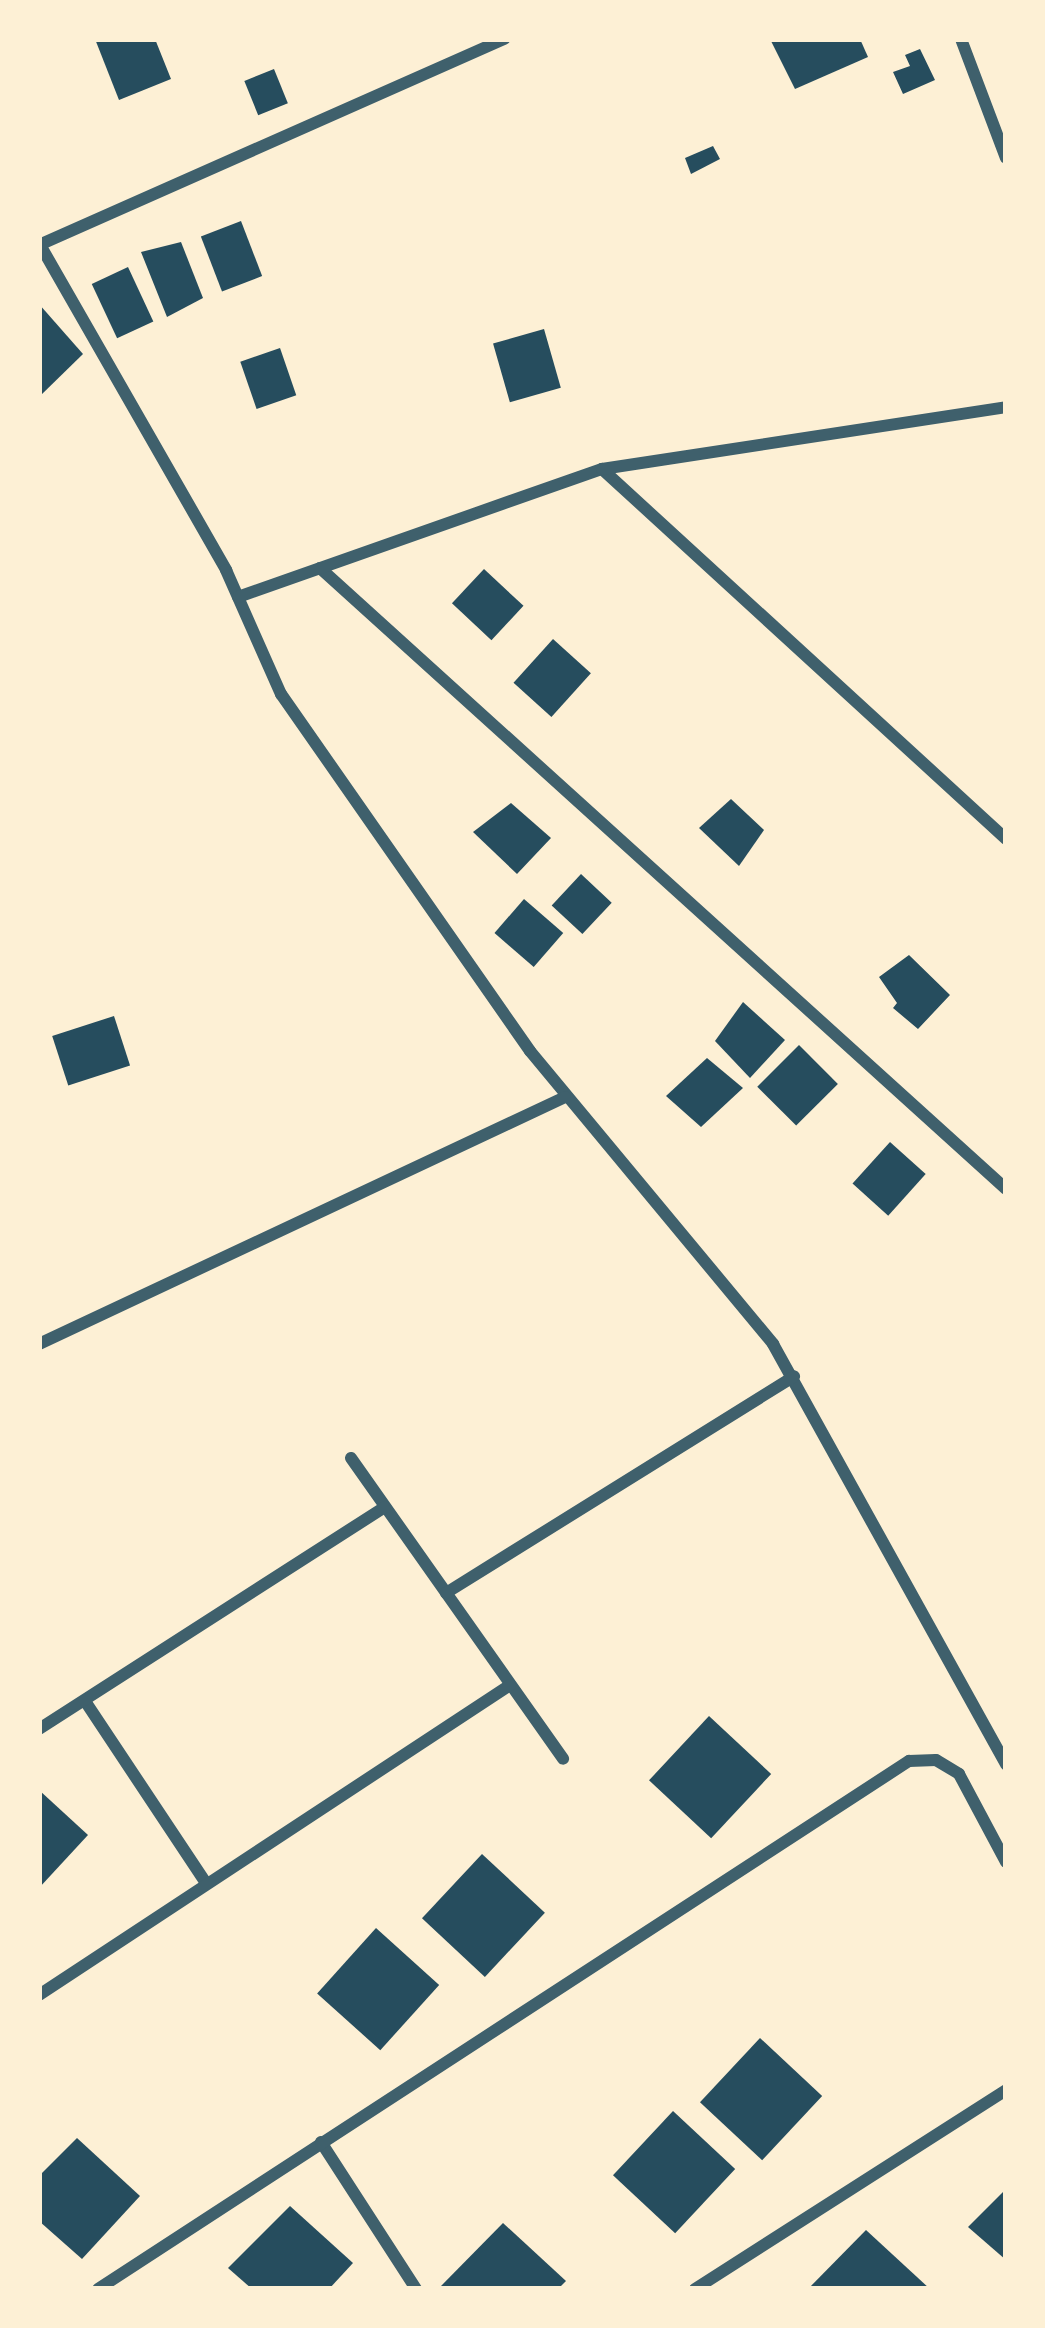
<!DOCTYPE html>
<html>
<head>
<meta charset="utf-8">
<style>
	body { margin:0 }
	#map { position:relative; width:1045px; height:2328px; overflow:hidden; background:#fdf0d5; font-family:"Source Sans 3",sans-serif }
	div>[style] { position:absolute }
	.building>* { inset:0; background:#264d5e; transform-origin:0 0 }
	.minor>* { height:12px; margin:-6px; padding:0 6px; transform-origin:6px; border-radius:6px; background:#3f606c }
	span { translate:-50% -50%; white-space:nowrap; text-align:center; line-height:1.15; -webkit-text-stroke:10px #fdf0d5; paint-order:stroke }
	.frame { position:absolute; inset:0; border:42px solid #fdf0d5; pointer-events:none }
</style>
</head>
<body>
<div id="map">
	<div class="building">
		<div style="clip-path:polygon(95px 39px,155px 39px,171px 79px,119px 100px)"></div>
		<div style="clip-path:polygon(770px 39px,860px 39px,868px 57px,795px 89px)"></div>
		<div style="clip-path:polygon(920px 49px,935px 80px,903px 94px,893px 72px,910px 66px,905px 55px)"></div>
		<div style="left:274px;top:69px;width:37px;height:32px;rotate:68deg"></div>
		<div style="clip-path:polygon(713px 146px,720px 159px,691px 174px,685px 158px)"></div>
		<div style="left:241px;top:221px;width:59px;height:43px;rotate:69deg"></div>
		<div style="clip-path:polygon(181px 242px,203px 298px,167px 317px,141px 252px)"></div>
		<div style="left:128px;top:267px;width:60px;height:40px;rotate:65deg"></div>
		<div style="clip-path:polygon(39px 304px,83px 354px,39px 397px)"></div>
		<div style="left:544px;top:329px;width:61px;height:53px;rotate:74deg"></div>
		<div style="left:280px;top:348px;width:50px;height:42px;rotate:71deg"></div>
		<div style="left:484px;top:569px;width:54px;height:47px;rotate:43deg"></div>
		<div style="left:553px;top:639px;width:51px;height:59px;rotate:42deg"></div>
		<div style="clip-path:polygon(731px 799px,764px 830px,739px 866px,699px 828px)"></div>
		<div style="clip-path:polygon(511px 803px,551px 838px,517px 874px,473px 832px)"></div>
		<div style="left:581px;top:874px;width:42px;height:43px;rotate:43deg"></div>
		<div style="left:524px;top:899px;width:52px;height:45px;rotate:41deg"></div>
		<div style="clip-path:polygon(909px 955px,950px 995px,918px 1029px,893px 1008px,897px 1003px,879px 977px)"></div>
		<div style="clip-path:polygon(743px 1002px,785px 1040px,750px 1078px,715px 1041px)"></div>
		<div style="left:114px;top:1016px;width:52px;height:65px;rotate:72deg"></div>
		<div style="left:799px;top:1045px;width:55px;height:59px;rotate:45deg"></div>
		<div style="clip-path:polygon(707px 1058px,743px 1088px,701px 1127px,666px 1096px)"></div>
		<div style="left:890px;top:1142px;width:48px;height:56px;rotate:42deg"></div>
		<div style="left:709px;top:1716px;width:85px;height:88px;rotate:43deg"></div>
		<div style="clip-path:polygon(39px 1790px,88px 1835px,39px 1888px)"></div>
		<div style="left:482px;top:1854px;width:86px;height:88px;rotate:43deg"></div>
		<div style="left:376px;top:1928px;width:85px;height:88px;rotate:42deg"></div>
		<div style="left:760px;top:2038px;width:85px;height:88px;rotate:43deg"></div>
		<div style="left:673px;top:2111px;width:85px;height:88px;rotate:43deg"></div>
		<div style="clip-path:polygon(77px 2138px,140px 2196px,82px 2259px,39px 2221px,39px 2176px)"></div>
		<div style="clip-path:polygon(1006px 2189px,1006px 2260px,968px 2227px)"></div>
		<div style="clip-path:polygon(290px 2206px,353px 2263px,329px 2289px,252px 2289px,228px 2268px)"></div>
		<div style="clip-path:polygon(503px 2223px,566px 2281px,558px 2289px,441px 2286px)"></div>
		<div style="clip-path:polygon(866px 2230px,930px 2289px,808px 2289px)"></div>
	</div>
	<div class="minor">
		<div style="left:961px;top:39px;width:127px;rotate:69.3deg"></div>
		<div style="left:39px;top:243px;width:377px;rotate:60.2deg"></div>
		<div style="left:226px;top:570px;width:136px;rotate:66.1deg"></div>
		<div style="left:281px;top:694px;width:435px;rotate:55.1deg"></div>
		<div style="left:530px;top:1051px;width:381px;rotate:50.3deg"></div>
		<div style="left:773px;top:1344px;width:481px;rotate:61deg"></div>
		<div style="left:39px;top:245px;width:509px;rotate:-23.89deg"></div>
		<div style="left:602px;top:469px;width:548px;rotate:42.48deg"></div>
		<div style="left:320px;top:568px;width:925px;rotate:42.15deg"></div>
		<div style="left:238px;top:597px;width:386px;rotate:-19.4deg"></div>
		<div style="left:602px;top:469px;width:409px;rotate:-8.7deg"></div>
		<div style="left:39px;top:1344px;width:581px;rotate:-25.15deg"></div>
		<div style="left:351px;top:1458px;width:368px;rotate:54.8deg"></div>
		<div style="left:446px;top:1593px;width:410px;rotate:-31.9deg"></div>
		<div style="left:85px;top:1701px;width:219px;rotate:56.4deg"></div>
		<div style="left:39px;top:1729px;width:411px;rotate:-32.7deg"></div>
		<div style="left:39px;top:1995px;width:564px;rotate:-33.35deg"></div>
		<div style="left:321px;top:2142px;width:175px;rotate:57.1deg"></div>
		<div style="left:98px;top:2289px;width:968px;rotate:-33.07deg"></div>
		<div style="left:909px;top:1761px;width:27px;rotate:-2deg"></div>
		<div style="left:936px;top:1760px;width:27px;rotate:31deg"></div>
		<div style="left:959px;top:1774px;width:100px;rotate:61.9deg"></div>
		<div style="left:695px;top:2289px;width:369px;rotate:-32.6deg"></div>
	</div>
	<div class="frame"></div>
</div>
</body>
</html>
